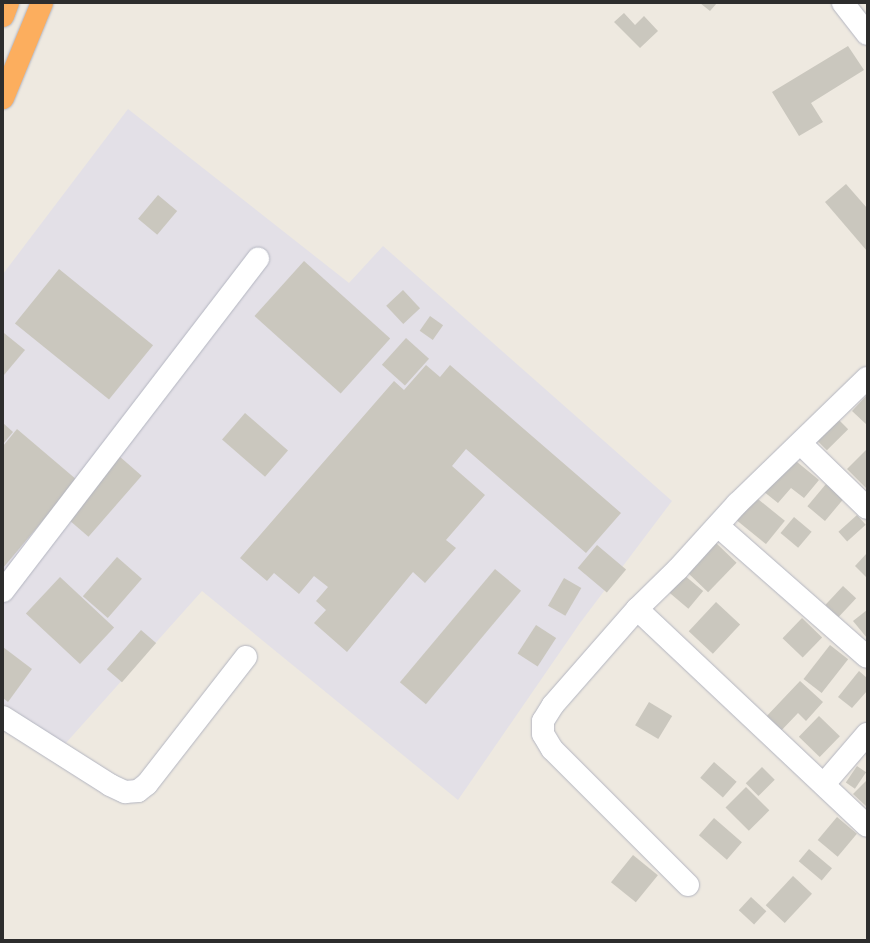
<!DOCTYPE html>
<html>
<head>
<meta charset="utf-8">
<style>
	body { margin:0 }
	#map { position:relative; width:870px; height:943px; overflow:hidden; background:#eee9e0; font-family:Barlow,sans-serif }
	div>[style] { position:absolute }
	.industrial>* { inset:0; background:#e3e0e7 }
	.building>* { inset:0; background:#cac7be; transform-origin:0 0 }
	.roads { filter:drop-shadow(0 0 1px #b3b5c0) drop-shadow(0 0 1px #b3b5c0) }
	.minor>* { height:22px; margin:-11px; padding:0 11px; transform-origin:11px; border-radius:11px; background:#fff }
	.highway>* { height:22px; margin:-11px; padding:0 11px; transform-origin:11px; border-radius:11px; background:#fcae5e }
	span { translate:-50% -50%; white-space:nowrap; text-align:center; line-height:1.15; -webkit-text-stroke:3px #fff; paint-order:stroke }
	.frame { position:absolute; inset:0; border:4px solid #2d2d2d; pointer-events:none }
</style>
</head>
<body>
<div id="map">
	<div class="industrial">
		<div style="clip-path:polygon(128px 109px,349px 283px,383px 246px,672px 501px,580px 623px,458px 800px,202px 591px,65px 744px,3px 703px,3px 274px)"></div>
	</div>
	<div class="building">
		<div style="clip-path:polygon(700px 3px,717px 3px,710px 11px)"></div>
		<div style="clip-path:polygon(624px 13px,635px 25px,644px 16px,658px 31px,640px 48px,614px 22px)"></div>
		<div style="clip-path:polygon(848px 46px,864px 70px,811px 103px,823px 122px,799px 136px,772px 92px)"></div>
		<div style="clip-path:polygon(846px 184px,867px 208px,867px 251px,825px 202px)"></div>
		<div style="left:158px;top:195px;width:25px;height:31px;rotate:40deg"></div>
		<div style="left:304px;top:261px;width:116px;height:74px;rotate:42deg"></div>
		<div style="left:59px;top:269px;width:121px;height:70px;rotate:39deg"></div>
		<div style="left:403px;top:290px;width:25px;height:23px;rotate:47deg"></div>
		<div style="left:430px;top:316px;width:16px;height:18px;rotate:35deg"></div>
		<div style="clip-path:polygon(4px 333px,25px 350px,4px 375px,3px 374px)"></div>
		<div style="left:406px;top:338px;width:31px;height:36px;rotate:42deg"></div>
		<div style="clip-path:polygon(426px 365px,440px 377px,450px 365px,621px 513px,586px 553px,466px 449px,452px 466px,485px 495px,446px 540px,456px 548px,425px 583px,413px 572px,347px 652px,314px 623px,326px 610px,316px 601px,328px 587px,314px 576px,299px 594px,274px 573px,267px 581px,240px 558px,394px 381px,404px 390px)"></div>
		<div style="clip-path:polygon(867px 395px,867px 425px,852px 411px)"></div>
		<div style="left:245px;top:413px;width:57px;height:35px;rotate:41deg"></div>
		<div style="left:834px;top:415px;width:20px;height:30px;rotate:45deg"></div>
		<div style="clip-path:polygon(3px 423px,13px 432px,3px 444px)"></div>
		<div style="clip-path:polygon(17px 429px,77px 480px,3px 568px,3px 446px)"></div>
		<div style="clip-path:polygon(867px 449px,867px 489px,847px 469px)"></div>
		<div style="left:119px;top:456px;width:30px;height:81px;rotate:41deg"></div>
		<div style="clip-path:polygon(791px 457px,819px 480px,804px 498px,791px 488px,778px 503px,763px 491px)"></div>
		<div style="left:826px;top:484px;width:23px;height:29px;rotate:40deg"></div>
		<div style="left:753px;top:495px;width:41px;height:30px;rotate:39deg"></div>
		<div style="left:857px;top:515px;width:13px;height:25px;rotate:48deg"></div>
		<div style="left:794px;top:517px;width:23px;height:21px;rotate:40deg"></div>
		<div style="left:715px;top:542px;width:30px;height:41px;rotate:44deg"></div>
		<div style="left:597px;top:545px;width:38px;height:30px;rotate:40deg"></div>
		<div style="clip-path:polygon(867px 553px,867px 578px,855px 566px)"></div>
		<div style="left:117px;top:557px;width:33px;height:52px;rotate:41deg"></div>
		<div style="left:495px;top:569px;width:34px;height:148px;rotate:40deg"></div>
		<div style="left:684px;top:575px;width:25px;height:23px;rotate:40deg"></div>
		<div style="left:60px;top:577px;width:74px;height:50px;rotate:43deg"></div>
		<div style="left:564px;top:578px;width:20px;height:32px;rotate:30deg"></div>
		<div style="left:843px;top:586px;width:18px;height:26px;rotate:43deg"></div>
		<div style="left:716px;top:602px;width:33px;height:40px;rotate:43deg"></div>
		<div style="clip-path:polygon(867px 610px,867px 638px,853px 621px)"></div>
		<div style="left:802px;top:618px;width:28px;height:28px;rotate:44deg"></div>
		<div style="left:536px;top:625px;width:24px;height:34px;rotate:33deg"></div>
		<div style="left:141px;top:630px;width:20px;height:52px;rotate:41deg"></div>
		<div style="left:830px;top:645px;width:23px;height:43px;rotate:38deg"></div>
		<div style="clip-path:polygon(3px 647px,32px 669px,8px 702px,3px 698px)"></div>
		<div style="clip-path:polygon(859px 671px,867px 678px,867px 691px,852px 708px,838px 697px)"></div>
		<div style="clip-path:polygon(800px 681px,823px 702px,806px 721px,798px 713px,778px 734px,763px 720px)"></div>
		<div style="left:649px;top:702px;width:27px;height:27px;rotate:31deg"></div>
		<div style="left:819px;top:716px;width:29px;height:29px;rotate:44deg"></div>
		<div style="left:714px;top:762px;width:30px;height:21px;rotate:41deg"></div>
		<div style="left:857px;top:766px;width:11px;height:20px;rotate:34deg"></div>
		<div style="left:762px;top:767px;width:18px;height:23px;rotate:45deg"></div>
		<div style="clip-path:polygon(867px 780px,867px 807px,853px 794px)"></div>
		<div style="left:746px;top:787px;width:33px;height:29px;rotate:45deg"></div>
		<div style="left:837px;top:817px;width:26px;height:30px;rotate:40deg"></div>
		<div style="left:714px;top:818px;width:37px;height:23px;rotate:41deg"></div>
		<div style="left:809px;top:849px;width:30px;height:16px;rotate:40deg"></div>
		<div style="left:633px;top:855px;width:32px;height:35px;rotate:39deg"></div>
		<div style="left:793px;top:876px;width:26px;height:40px;rotate:43deg"></div>
		<div style="left:751px;top:897px;width:21px;height:18px;rotate:43deg"></div>
	</div>
	<div class="roads">
		<div class="minor">
			<div style="left:843px;top:3px;width:39px;rotate:52deg"></div>
			<div style="left:801px;top:444px;width:92px;rotate:44.1deg"></div>
			<div style="left:718px;top:526px;width:198px;rotate:41.3deg"></div>
			<div style="left:3px;top:591px;width:419px;rotate:-52.5deg"></div>
			<div style="left:637px;top:609px;width:316px;rotate:43.3deg"></div>
			<div style="left:3px;top:717px;width:127px;rotate:32.4deg"></div>
			<div style="left:110px;top:785px;width:17px;rotate:25deg"></div>
			<div style="left:125px;top:792px;width:13px;rotate:-4deg"></div>
			<div style="left:138px;top:791px;width:11px;rotate:-38deg"></div>
			<div style="left:147px;top:784px;width:161px;rotate:-52.1deg"></div>
			<div style="left:824px;top:784px;width:66px;rotate:-49.3deg"></div>
			<div style="left:688px;top:885px;width:192px;rotate:-135deg"></div>
			<div style="left:552px;top:749px;width:17px;rotate:-121deg"></div>
			<div style="left:543px;top:734px;width:13px;rotate:-90deg"></div>
			<div style="left:543px;top:721px;width:19px;rotate:-58deg"></div>
			<div style="left:553px;top:705px;width:128px;rotate:-48.8deg"></div>
			<div style="left:637px;top:609px;width:57px;rotate:-44.3deg"></div>
			<div style="left:678px;top:569px;width:88px;rotate:-47.8deg"></div>
			<div style="left:737px;top:504px;width:181px;rotate:-44.1deg"></div>
		</div>
		<div class="highway">
			<div style="left:3px;top:16px;width:14px;rotate:-69deg"></div>
			<div style="left:3px;top:98px;width:103px;rotate:-67.7deg"></div>
		</div>
	</div>
	<div class="frame"></div>
</div>
</body>
</html>
